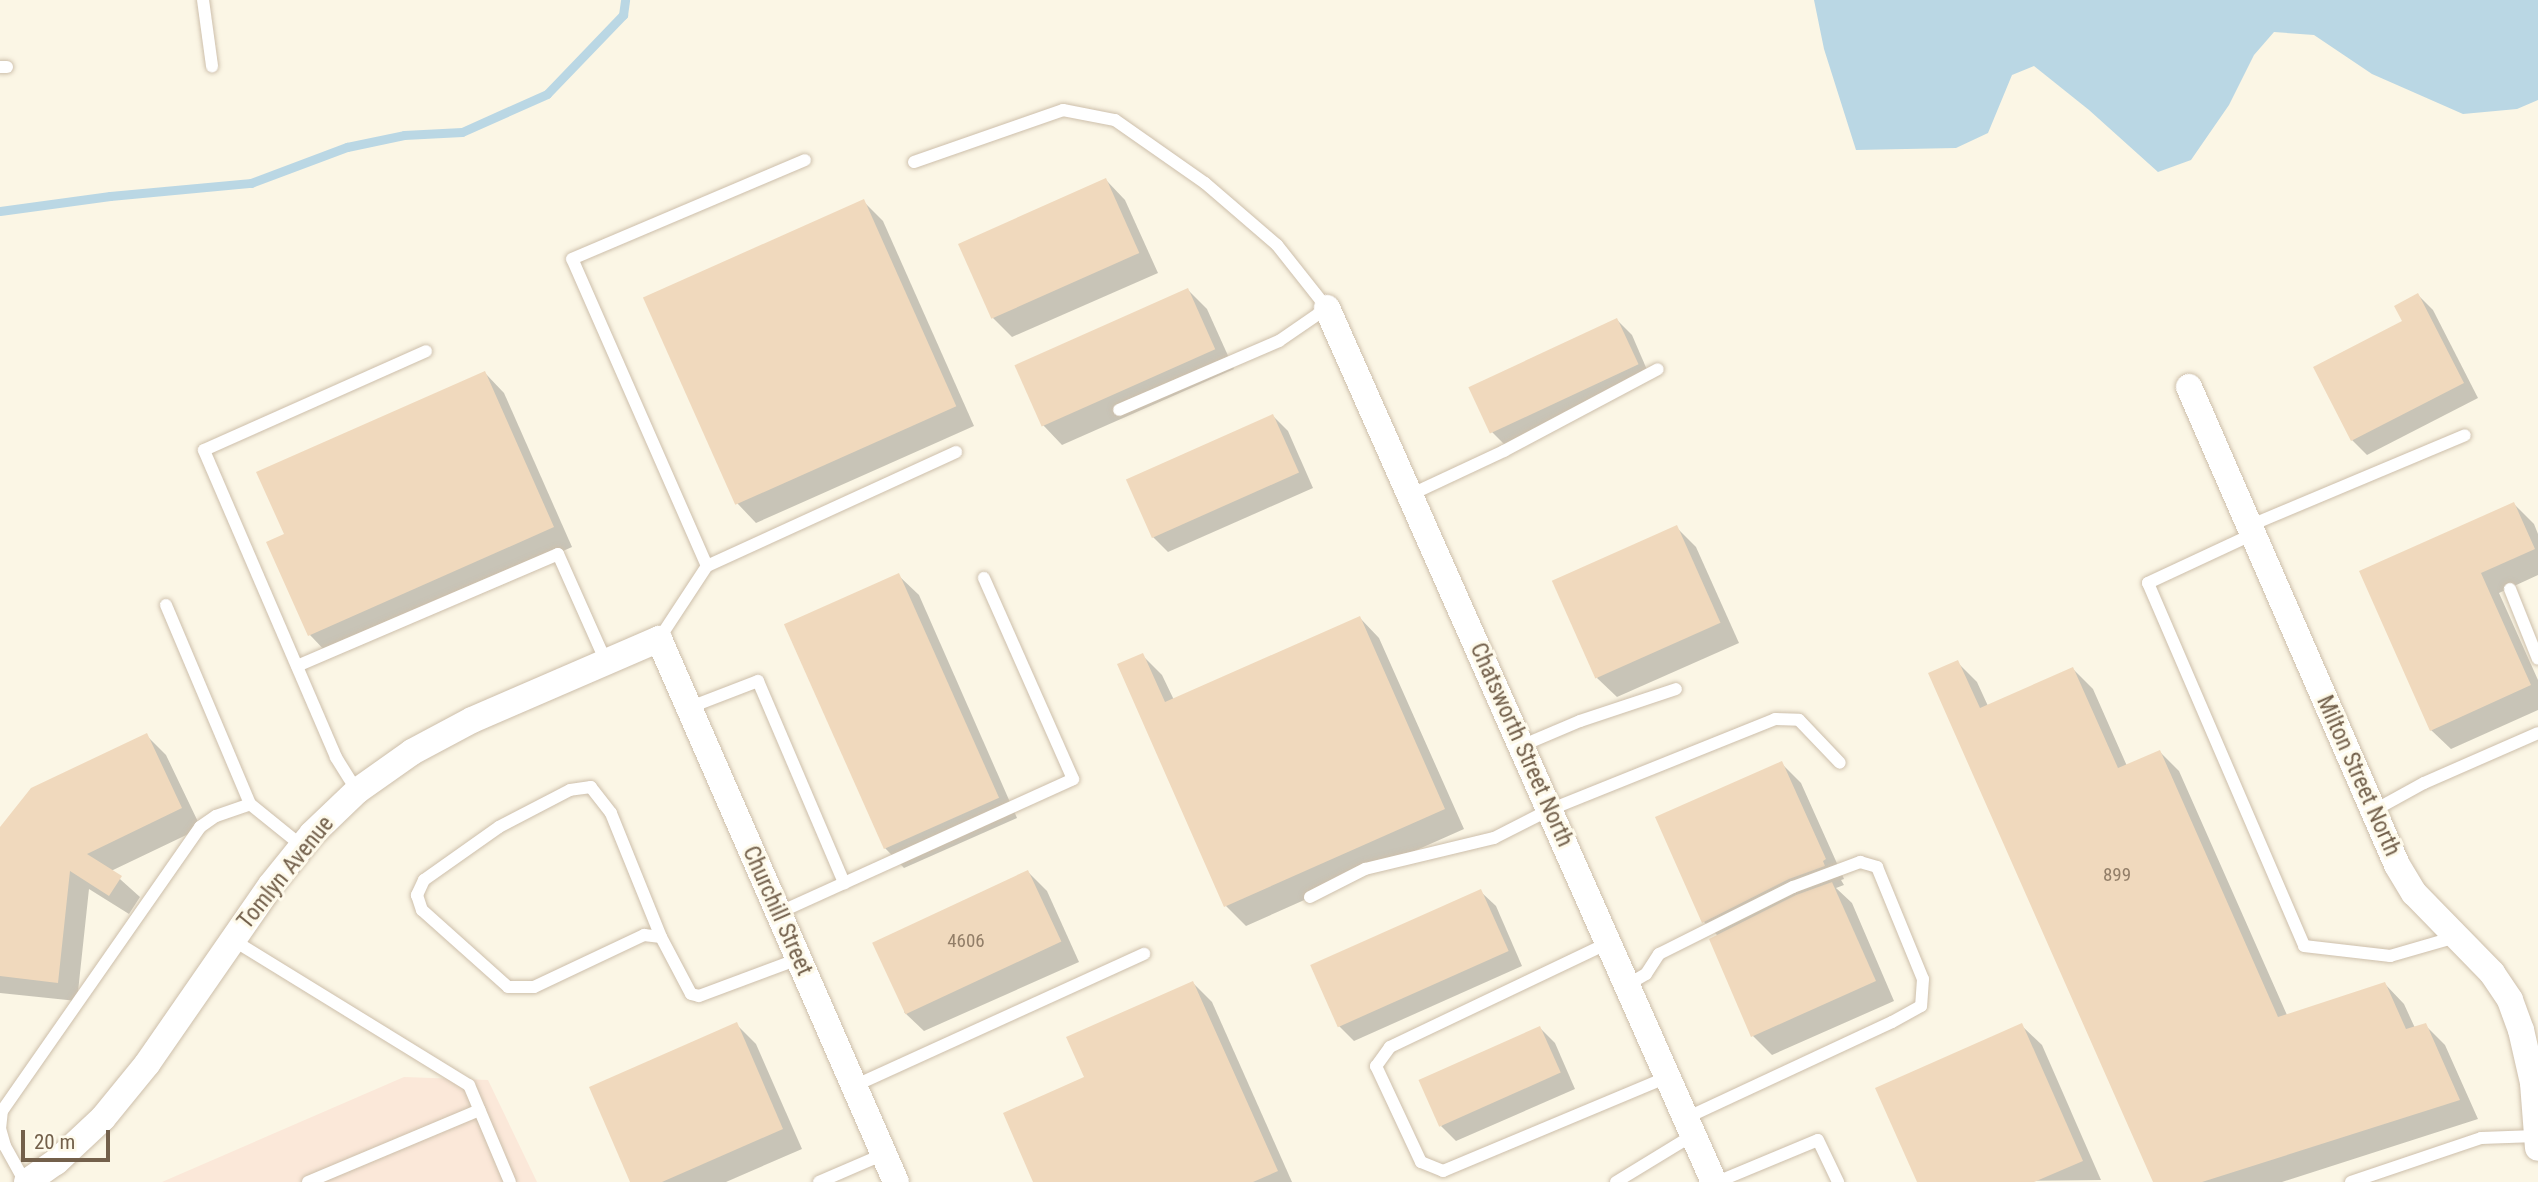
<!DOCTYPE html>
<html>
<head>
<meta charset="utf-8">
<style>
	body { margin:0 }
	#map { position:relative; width:2538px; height:1182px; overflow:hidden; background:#fbf6e5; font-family:"Roboto Condensed",sans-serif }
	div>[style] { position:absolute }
	.commercial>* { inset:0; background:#fbe8d9 }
	.water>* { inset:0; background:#bad7e4 }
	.shadow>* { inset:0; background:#0003 }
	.stream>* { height:9px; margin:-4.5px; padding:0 4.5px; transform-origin:4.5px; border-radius:4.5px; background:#bad7e4 }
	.building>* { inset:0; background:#f0d9bd; transform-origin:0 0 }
	.roads { filter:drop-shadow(0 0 2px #cdbfab) drop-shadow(0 0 2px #cdbfab) }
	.service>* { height:12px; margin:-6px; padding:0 6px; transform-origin:6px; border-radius:6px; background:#fff }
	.minor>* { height:26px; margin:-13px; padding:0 13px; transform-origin:13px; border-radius:13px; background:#fff }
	span { translate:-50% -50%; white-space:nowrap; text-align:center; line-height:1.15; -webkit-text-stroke:6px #fefaeb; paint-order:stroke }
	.number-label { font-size:19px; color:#927e68 }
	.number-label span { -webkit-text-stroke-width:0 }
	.street-label { font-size:23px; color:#73604b }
	.scale { position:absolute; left:21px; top:1130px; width:89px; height:32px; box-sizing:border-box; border:4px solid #73604b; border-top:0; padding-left:9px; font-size:21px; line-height:24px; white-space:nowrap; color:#73604b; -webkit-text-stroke:5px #fefaeb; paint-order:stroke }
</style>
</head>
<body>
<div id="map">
	<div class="commercial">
		<div style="clip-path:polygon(404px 1077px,488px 1080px,537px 1182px,162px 1182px)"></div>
	</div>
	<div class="water">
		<div style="clip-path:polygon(1814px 0,2538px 0,2538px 100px,2517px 109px,2463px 114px,2372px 74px,2314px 35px,2274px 32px,2254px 55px,2229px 105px,2191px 160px,2158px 172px,2089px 110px,2034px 66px,2012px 75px,1988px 133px,1956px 148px,1856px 150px,1824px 49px)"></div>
	</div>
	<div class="shadow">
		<div style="clip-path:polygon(1106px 180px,1125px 200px,1158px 273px,1012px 337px,992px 317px)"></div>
		<div style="clip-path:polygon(863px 201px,883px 221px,974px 426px,756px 523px,737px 503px)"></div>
		<div style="clip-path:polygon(1188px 290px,1207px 309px,1234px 369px,1062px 445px,1043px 425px)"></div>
		<div style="clip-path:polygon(2418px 295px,2433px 310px,2478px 398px,2367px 455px,2352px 440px)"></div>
		<div style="clip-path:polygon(1617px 320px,1632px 335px,1651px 379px,1504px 444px,1489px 429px)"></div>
		<div style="clip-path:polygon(485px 373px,504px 393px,572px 547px,329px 655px,310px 635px,286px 535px)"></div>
		<div style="clip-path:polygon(1273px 416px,1288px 431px,1313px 488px,1168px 552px,1153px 537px)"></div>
		<div style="clip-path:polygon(2514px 504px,2534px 524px,2538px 534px,2538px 575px,2499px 593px,2538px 680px,2538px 710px,2451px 749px,2431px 730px,2361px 571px)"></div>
		<div style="clip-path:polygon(1676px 527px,1696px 547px,1739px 643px,1617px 697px,1597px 678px)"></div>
		<div style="clip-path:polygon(899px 576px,919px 595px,1017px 818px,904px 868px,885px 848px)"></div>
		<div style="clip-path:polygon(1360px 618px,1379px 638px,1464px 829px,1246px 926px,1226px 906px,1119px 665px,1142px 655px,1162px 675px,1174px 700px)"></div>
		<div style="clip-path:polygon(1957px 662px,1977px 682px,1988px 706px,2073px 669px,2093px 689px,2127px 766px,2160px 752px,2179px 771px,2287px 1015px,2385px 984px,2404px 1004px,2415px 1028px,2425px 1025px,2445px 1045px,2478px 1119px,2282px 1182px,2155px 1182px)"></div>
		<div style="clip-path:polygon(146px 735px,166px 755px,201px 828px,111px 871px,140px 897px,129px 914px,89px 889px,77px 1001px,0 993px,0 830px)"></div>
		<div style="clip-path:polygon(1781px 763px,1801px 783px,1844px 879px,1841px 880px,1844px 885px,1836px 888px,1852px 903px,1894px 1001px,1772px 1055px,1753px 1036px,1720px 938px,1704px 922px)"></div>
		<div style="clip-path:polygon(1028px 872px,1047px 891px,1079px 962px,924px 1031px,904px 1012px)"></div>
		<div style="clip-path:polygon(1481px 892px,1496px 906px,1522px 966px,1354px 1041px,1339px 1026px)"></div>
		<div style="clip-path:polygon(1193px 983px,1212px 1002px,1292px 1182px,1035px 1182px,1087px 1078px)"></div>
		<div style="clip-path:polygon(736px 1024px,756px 1044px,802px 1149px,726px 1182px,632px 1182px)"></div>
		<div style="clip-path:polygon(2022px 1026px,2042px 1045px,2101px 1180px,1919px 1182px)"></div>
		<div style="clip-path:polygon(1540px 1028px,1555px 1043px,1575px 1089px,1456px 1141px,1441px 1126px)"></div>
	</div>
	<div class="stream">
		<div style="left:0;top:211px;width:111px;rotate:-7.8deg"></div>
		<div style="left:110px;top:196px;width:142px;rotate:-5.3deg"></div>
		<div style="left:251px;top:183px;width:103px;rotate:-20.6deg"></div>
		<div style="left:347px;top:147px;width:58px;rotate:-11.9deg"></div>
		<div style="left:404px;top:135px;width:58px;rotate:-3deg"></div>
		<div style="left:462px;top:132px;width:93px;rotate:-24.1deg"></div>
		<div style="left:547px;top:94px;width:110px;rotate:-46.1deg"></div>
		<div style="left:623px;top:15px;width:15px;rotate:-82deg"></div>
	</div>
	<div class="building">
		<div style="left:1106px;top:178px;width:82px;height:162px;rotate:66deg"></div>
		<div style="left:864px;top:199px;width:227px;height:242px;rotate:66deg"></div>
		<div style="left:1188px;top:288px;width:67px;height:190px;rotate:66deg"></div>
		<div style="clip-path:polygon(2418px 293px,2464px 383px,2351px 441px,2313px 367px,2402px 321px,2394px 306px)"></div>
		<div style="left:1617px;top:318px;width:51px;height:164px;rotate:65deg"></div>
		<div style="clip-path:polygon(485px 371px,554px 527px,308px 636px,266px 542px,284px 534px,256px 472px)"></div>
		<div style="left:1273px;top:414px;width:64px;height:161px;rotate:66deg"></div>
		<div style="clip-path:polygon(2514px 502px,2535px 549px,2481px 573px,2531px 685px,2430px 731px,2359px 571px)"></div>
		<div style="left:1677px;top:525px;width:107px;height:137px;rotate:66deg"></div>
		<div style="left:899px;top:573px;width:246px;height:126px;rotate:66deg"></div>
		<div style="clip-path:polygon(1360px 616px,1445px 809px,1224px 907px,1117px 664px,1143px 653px,1165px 702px)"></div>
		<div style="clip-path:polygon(1958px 660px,1980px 708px,2073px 667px,2118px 768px,2160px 750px,2278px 1017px,2385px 982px,2406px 1029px,2426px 1023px,2460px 1100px,2202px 1182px,2153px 1182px,1928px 673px)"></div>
		<div style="clip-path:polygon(147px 733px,182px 808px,87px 854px,122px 876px,109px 896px,70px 871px,58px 983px,0 976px,0 827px,31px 788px)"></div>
		<div style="clip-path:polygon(1782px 761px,1826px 859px,1823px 861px,1825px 866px,1789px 879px,1702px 923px,1655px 817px)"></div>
		<div style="left:1028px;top:870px;width:79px;height:172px;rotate:65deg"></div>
		<div style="clip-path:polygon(1832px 882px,1876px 981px,1751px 1037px,1709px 939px,1796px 895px)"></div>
		<div style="left:1481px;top:889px;width:68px;height:187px;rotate:66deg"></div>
		<div style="clip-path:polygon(1193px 981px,1278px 1171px,1253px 1182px,1033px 1182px,1003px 1113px,1084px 1077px,1066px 1037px)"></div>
		<div style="clip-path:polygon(737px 1022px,783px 1129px,662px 1182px,630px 1182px,589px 1087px)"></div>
		<div style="clip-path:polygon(2022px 1023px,2083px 1161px,2034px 1182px,1917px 1182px,1875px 1088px)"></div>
		<div style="left:1540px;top:1026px;width:51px;height:133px;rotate:66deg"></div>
	</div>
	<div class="roads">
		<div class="service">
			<div style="left:203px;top:0;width:67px;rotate:82.2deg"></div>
			<div style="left:0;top:67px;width:7px"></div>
			<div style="left:914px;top:162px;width:158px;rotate:-19.2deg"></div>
			<div style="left:1063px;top:110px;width:53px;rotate:10.9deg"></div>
			<div style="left:1115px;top:120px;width:110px;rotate:35deg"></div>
			<div style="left:1205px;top:183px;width:95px;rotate:40.7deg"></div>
			<div style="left:1277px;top:245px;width:80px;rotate:51.6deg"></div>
			<div style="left:1327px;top:308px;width:58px;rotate:145.5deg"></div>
			<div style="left:1279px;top:341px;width:174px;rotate:156.7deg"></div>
			<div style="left:1410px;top:495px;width:104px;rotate:-25.1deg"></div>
			<div style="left:1504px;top:451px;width:174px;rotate:-28deg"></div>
			<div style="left:2249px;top:526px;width:234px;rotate:-22.8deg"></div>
			<div style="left:2253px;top:534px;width:116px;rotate:155deg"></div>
			<div style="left:2148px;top:583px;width:395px;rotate:66.7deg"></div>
			<div style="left:2304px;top:946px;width:87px;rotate:6.6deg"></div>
			<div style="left:2390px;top:956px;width:69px;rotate:-16.1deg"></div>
			<div style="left:707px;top:566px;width:274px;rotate:-24.6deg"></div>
			<div style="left:2510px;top:589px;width:75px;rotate:68.2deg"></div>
			<div style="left:166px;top:605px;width:216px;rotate:67.1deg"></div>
			<div style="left:659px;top:639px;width:87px;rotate:-56.7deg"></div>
			<div style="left:707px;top:566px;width:335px;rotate:-113.7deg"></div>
			<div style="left:572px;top:259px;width:253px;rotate:-23deg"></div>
			<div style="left:297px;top:666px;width:284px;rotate:-23.2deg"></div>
			<div style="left:558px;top:554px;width:118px;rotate:66deg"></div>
			<div style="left:688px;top:708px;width:75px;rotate:-21.1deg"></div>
			<div style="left:758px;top:681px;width:220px;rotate:66.9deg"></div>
			<div style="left:1521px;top:746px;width:64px;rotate:-23deg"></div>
			<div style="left:1580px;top:721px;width:101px;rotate:-18.4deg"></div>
			<div style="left:357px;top:791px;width:40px;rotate:-122deg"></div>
			<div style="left:336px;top:757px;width:334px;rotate:-113.3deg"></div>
			<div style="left:204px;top:450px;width:243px;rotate:-24deg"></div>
			<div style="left:2373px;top:811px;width:58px;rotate:-28.8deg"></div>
			<div style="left:2424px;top:783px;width:124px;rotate:-23.7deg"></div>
			<div style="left:1310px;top:897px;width:62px;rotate:-27deg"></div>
			<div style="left:1365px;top:869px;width:133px;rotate:-13.5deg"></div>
			<div style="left:1494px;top:838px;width:62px;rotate:-27deg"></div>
			<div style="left:1549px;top:810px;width:244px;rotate:-21.9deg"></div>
			<div style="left:1775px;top:719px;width:24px;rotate:2deg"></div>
			<div style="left:1799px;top:720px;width:59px;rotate:46.4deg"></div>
			<div style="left:778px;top:913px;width:324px;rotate:-24.4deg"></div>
			<div style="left:1073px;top:779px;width:220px;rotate:-113.9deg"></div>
			<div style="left:661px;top:937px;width:134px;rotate:-112deg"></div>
			<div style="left:611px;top:813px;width:33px;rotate:-128deg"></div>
			<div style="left:591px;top:787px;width:21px;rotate:172deg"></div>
			<div style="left:570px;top:790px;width:80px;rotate:152.5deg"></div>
			<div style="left:499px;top:827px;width:92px;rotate:144.8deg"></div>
			<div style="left:424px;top:880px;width:17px;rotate:115deg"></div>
			<div style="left:417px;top:895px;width:16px;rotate:72deg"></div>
			<div style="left:422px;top:910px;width:115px;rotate:41.8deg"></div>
			<div style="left:508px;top:987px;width:26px"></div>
			<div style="left:534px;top:987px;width:122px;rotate:-25.3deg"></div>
			<div style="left:644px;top:935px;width:17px;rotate:7deg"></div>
			<div style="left:661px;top:937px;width:64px;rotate:62.2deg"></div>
			<div style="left:691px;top:994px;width:8px;rotate:14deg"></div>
			<div style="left:699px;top:996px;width:106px;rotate:-20.5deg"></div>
			<div style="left:233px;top:940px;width:277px;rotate:31.6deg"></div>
			<div style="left:469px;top:1085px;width:105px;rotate:67.1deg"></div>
			<div style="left:1608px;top:943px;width:242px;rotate:154.5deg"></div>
			<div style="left:1390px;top:1047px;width:24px;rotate:126deg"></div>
			<div style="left:1376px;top:1066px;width:106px;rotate:64.9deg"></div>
			<div style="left:1421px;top:1162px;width:24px;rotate:22deg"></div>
			<div style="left:1443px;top:1171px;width:244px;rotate:-22.7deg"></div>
			<div style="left:1627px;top:985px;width:22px;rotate:-30deg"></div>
			<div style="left:1646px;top:974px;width:24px;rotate:-57deg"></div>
			<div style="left:1659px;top:954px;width:150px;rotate:-26.6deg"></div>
			<div style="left:1793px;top:887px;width:72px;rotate:-20.5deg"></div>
			<div style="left:1860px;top:862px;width:18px;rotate:16deg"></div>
			<div style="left:1877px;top:867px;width:121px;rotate:67.7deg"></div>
			<div style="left:1923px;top:979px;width:27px;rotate:94deg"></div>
			<div style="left:1921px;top:1006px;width:33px;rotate:151deg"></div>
			<div style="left:1892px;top:1022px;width:227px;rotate:155deg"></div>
			<div style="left:854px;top:1086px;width:319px;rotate:-24.5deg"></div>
			<div style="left:25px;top:1182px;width:41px;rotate:-119.1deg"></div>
			<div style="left:5px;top:1146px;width:18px;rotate:-106deg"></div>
			<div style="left:0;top:1129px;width:18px;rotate:-84deg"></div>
			<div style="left:2px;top:1111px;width:346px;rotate:-55.1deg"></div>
			<div style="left:200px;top:827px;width:19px;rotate:-35deg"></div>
			<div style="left:216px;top:816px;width:36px;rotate:-19deg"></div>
			<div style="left:250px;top:804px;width:67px;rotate:38.9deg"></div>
			<div style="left:308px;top:1182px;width:186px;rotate:-22.8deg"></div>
			<div style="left:819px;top:1182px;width:71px;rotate:-23.3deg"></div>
			<div style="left:1616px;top:1182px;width:90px;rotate:-31.4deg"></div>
			<div style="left:1717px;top:1182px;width:109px;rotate:-22.6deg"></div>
			<div style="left:1818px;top:1140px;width:47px;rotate:64.5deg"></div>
			<div style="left:2351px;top:1182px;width:137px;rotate:-18.7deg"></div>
			<div style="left:2481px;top:1138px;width:55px;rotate:-2.1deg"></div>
		</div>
		<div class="minor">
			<div style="left:1327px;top:308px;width:956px;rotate:66.12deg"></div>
			<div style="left:2189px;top:387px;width:521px;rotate:66.48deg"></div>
			<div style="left:2397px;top:865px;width:33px;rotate:59deg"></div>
			<div style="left:2414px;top:893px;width:112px;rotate:45.7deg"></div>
			<div style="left:2492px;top:973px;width:32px;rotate:56deg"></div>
			<div style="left:2510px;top:1000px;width:32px;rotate:70deg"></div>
			<div style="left:2521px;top:1030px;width:54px;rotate:77.2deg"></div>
			<div style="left:2533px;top:1083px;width:65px;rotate:85.6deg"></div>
			<div style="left:27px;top:1182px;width:35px;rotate:-35deg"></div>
			<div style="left:56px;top:1162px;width:64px;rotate:-43.1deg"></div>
			<div style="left:103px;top:1118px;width:70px;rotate:-50.8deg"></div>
			<div style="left:147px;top:1064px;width:218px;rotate:-55.3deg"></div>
			<div style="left:271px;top:885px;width:65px;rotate:-51.2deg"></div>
			<div style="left:312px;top:834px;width:62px;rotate:-43.7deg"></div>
			<div style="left:357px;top:791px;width:67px;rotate:-35.3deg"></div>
			<div style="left:412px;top:752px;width:68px;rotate:-28.1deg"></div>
			<div style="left:472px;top:720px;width:204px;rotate:-23.4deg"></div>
			<div style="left:659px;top:639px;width:592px;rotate:66.42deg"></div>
		</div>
	</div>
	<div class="number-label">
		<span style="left:2117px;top:875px">899</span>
		<span style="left:966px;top:941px">4606</span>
	</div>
	<div class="street-label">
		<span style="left:1521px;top:745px;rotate:66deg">Chatsworth Street North</span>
		<span style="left:2358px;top:776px;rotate:66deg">Milton Street North</span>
		<span style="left:286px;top:873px;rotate:-51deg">Tomlyn Avenue</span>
		<span style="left:777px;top:911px;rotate:66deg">Churchill Street</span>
	</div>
	<div class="scale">20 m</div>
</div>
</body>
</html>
